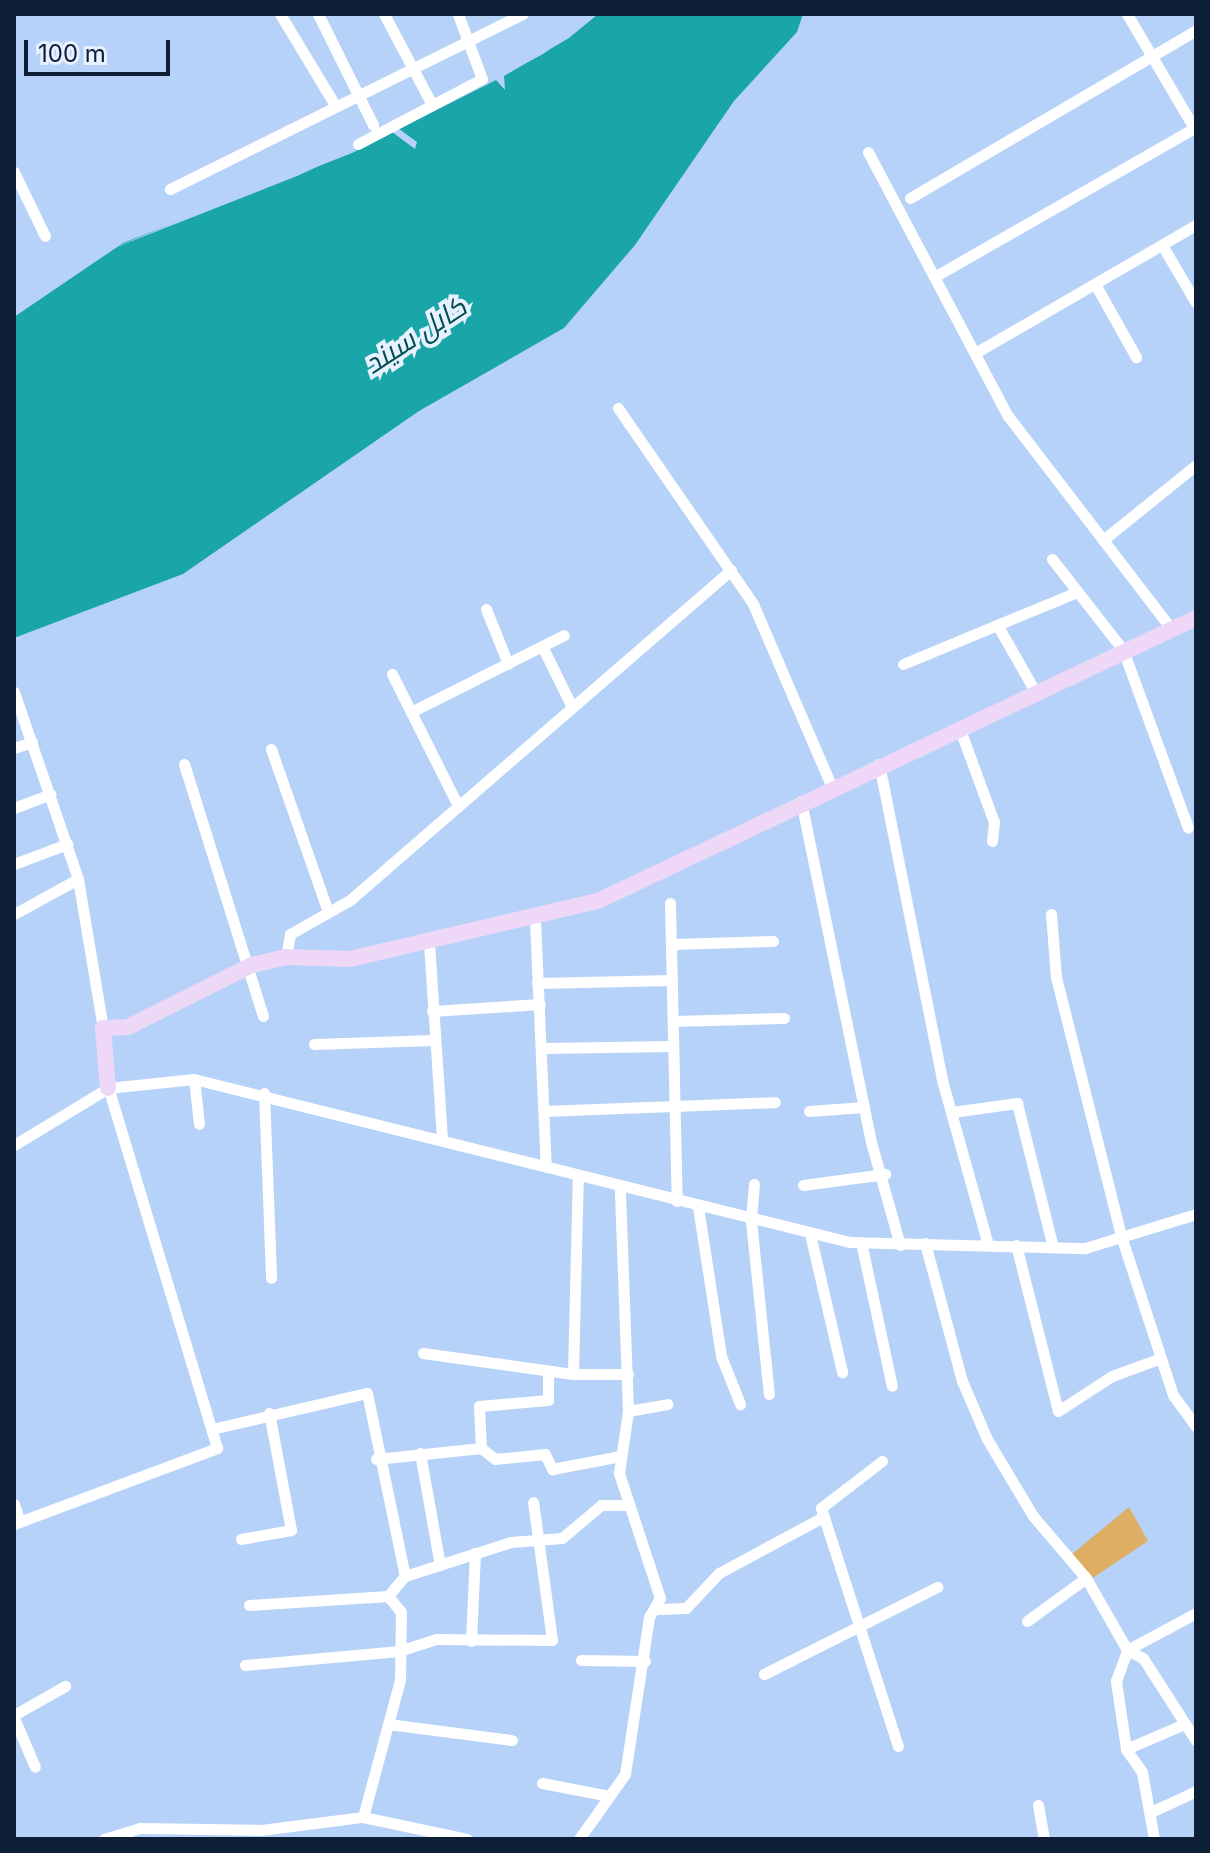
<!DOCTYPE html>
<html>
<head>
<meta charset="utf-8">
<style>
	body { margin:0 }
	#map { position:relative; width:1210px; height:1853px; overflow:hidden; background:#b6d2f9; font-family:Inter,Cairo,sans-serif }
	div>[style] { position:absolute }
	.green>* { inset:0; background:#ddae64 }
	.water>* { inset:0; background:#1aa6a8 }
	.pier>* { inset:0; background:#b6d2f9 }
	.street>* { height:11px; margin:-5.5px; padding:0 5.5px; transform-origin:5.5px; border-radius:5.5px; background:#fff }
	.secondary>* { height:16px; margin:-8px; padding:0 8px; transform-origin:8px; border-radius:8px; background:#efd8f7 }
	span { translate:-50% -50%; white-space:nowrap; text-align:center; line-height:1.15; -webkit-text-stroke:8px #e8f1ff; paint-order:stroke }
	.water-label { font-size:28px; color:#014f51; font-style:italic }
	.frame { position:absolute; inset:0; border:16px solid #0d1e36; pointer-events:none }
	.scale { position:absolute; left:24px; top:40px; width:146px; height:36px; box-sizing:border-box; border:4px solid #0d1e36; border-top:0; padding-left:10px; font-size:24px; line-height:28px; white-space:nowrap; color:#0d1e36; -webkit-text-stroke:6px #e8f1ff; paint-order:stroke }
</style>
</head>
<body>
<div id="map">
	<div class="green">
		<div style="clip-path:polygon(1129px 1507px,1148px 1541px,1091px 1579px,1071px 1555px)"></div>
	</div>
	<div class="water">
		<div style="clip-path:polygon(598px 14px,803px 14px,797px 32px,734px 101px,635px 245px,564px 328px,419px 411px,183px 574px,14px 638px,14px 317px,123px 243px,352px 153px,543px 54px)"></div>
	</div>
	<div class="pier">
		<div style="clip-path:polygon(592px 14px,598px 14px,569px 38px,504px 76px,505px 90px,496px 80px,399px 129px,417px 142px,415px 149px,392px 132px,297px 176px,99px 254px,347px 151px,541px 51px)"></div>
	</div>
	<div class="street">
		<div style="left:280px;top:14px;width:103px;rotate:58.9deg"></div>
		<div style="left:318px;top:14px;width:124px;rotate:63.6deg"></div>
		<div style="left:384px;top:14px;width:98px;rotate:62.1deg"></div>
		<div style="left:1127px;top:14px;width:136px;rotate:59.5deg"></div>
		<div style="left:358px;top:144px;width:140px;rotate:-27.7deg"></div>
		<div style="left:482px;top:79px;width:69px;rotate:-110.3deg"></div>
		<div style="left:868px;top:152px;width:299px;rotate:62.1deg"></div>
		<div style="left:1008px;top:416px;width:266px;rotate:52.5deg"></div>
		<div style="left:14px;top:172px;width:71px;rotate:64.2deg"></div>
		<div style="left:170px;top:189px;width:394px;rotate:-26.4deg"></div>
		<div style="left:910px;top:198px;width:332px;rotate:-30.4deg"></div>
		<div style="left:1162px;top:245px;width:67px;rotate:59.6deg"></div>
		<div style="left:934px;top:277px;width:302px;rotate:-29.8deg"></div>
		<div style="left:1095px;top:284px;width:84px;rotate:60.7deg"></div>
		<div style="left:975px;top:353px;width:255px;rotate:-30.1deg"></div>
		<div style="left:618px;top:408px;width:238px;rotate:55.4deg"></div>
		<div style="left:753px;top:604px;width:197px;rotate:66.7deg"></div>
		<div style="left:1103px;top:540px;width:119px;rotate:-38.9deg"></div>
		<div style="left:1052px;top:559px;width:115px;rotate:52deg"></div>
		<div style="left:1123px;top:650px;width:189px;rotate:69.9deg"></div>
		<div style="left:486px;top:609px;width:59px;rotate:68.2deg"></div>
		<div style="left:999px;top:628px;width:73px;rotate:60.3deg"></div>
		<div style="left:542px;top:646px;width:66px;rotate:63.8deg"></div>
		<div style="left:903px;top:664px;width:188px;rotate:-22.5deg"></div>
		<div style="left:392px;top:674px;width:145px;rotate:63.4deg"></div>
		<div style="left:14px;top:692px;width:198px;rotate:71.1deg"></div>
		<div style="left:78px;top:879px;width:151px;rotate:80.5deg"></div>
		<div style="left:411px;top:712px;width:171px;rotate:-26.7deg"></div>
		<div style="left:959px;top:727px;width:101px;rotate:69.8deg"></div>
		<div style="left:994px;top:822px;width:19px;rotate:96deg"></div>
		<div style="left:14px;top:748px;width:19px;rotate:-18deg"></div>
		<div style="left:271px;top:749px;width:173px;rotate:70.7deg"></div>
		<div style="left:184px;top:764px;width:264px;rotate:72.6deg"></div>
		<div style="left:879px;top:764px;width:322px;rotate:78.7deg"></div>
		<div style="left:942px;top:1080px;width:171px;rotate:74.4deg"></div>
		<div style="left:801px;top:801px;width:348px;rotate:78.4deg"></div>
		<div style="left:871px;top:1142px;width:107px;rotate:74.3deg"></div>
		<div style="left:14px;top:808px;width:39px;rotate:-21deg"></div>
		<div style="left:14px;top:864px;width:57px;rotate:-20.7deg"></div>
		<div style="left:670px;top:903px;width:298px;rotate:88.7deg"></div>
		<div style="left:14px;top:914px;width:73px;rotate:-28.7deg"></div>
		<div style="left:1051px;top:914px;width:63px;rotate:85.5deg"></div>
		<div style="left:1056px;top:977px;width:270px;rotate:75.9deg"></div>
		<div style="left:1122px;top:1239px;width:164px;rotate:71.9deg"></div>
		<div style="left:1173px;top:1395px;width:39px;rotate:54deg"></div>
		<div style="left:535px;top:920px;width:247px;rotate:87.5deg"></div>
		<div style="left:429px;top:943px;width:194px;rotate:86.2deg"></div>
		<div style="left:672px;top:944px;width:101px;rotate:-1.7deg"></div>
		<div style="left:286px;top:957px;width:23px;rotate:-80deg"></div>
		<div style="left:290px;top:934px;width:69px;rotate:-29.5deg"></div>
		<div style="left:350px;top:900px;width:504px;rotate:-40.9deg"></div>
		<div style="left:537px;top:983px;width:135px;rotate:-1.3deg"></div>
		<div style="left:432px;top:1011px;width:108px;rotate:-3.7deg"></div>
		<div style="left:674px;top:1021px;width:110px;rotate:-1.6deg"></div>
		<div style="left:314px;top:1044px;width:119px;rotate:-1.9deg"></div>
		<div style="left:545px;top:1048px;width:125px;rotate:-0.9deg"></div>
		<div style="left:194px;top:1079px;width:45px;rotate:83.7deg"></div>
		<div style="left:264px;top:1093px;width:185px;rotate:87.8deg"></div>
		<div style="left:544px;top:1111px;width:231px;rotate:-2.2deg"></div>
		<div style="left:809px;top:1111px;width:55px;rotate:-4.2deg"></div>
		<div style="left:952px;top:1112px;width:66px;rotate:-7.9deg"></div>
		<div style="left:1017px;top:1103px;width:148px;rotate:76deg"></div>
		<div style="left:14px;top:1145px;width:110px;rotate:-31.2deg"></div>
		<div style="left:108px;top:1088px;width:86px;rotate:-6deg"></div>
		<div style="left:194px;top:1079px;width:675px;rotate:13.97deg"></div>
		<div style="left:849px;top:1242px;width:236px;rotate:1.5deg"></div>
		<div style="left:1085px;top:1248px;width:116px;rotate:-17deg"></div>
		<div style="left:754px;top:1184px;width:37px;rotate:95deg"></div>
		<div style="left:751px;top:1221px;width:174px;rotate:84.1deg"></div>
		<div style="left:803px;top:1185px;width:83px;rotate:-7.6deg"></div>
		<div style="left:698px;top:1207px;width:151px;rotate:81.2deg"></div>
		<div style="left:721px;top:1356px;width:52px;rotate:68.4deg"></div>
		<div style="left:810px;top:1234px;width:142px;rotate:76.9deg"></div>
		<div style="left:861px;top:1242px;width:147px;rotate:77.9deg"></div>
		<div style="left:925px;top:1243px;width:143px;rotate:75deg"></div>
		<div style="left:962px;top:1381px;width:63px;rotate:66.7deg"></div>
		<div style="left:987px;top:1439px;width:90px;rotate:59.1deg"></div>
		<div style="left:1033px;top:1516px;width:82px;rotate:49.5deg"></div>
		<div style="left:1086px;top:1578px;width:83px;rotate:60.3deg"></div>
		<div style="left:1127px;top:1650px;width:18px;rotate:27deg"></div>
		<div style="left:1143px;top:1658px;width:98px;rotate:57.4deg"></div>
		<div style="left:1016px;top:1245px;width:171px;rotate:75.8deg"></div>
		<div style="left:1058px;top:1411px;width:64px;rotate:-32.9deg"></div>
		<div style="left:1112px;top:1376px;width:52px;rotate:-20.2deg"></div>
		<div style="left:423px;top:1353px;width:151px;rotate:8deg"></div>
		<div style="left:573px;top:1374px;width:55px"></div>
		<div style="left:548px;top:1371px;width:29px;rotate:90deg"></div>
		<div style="left:548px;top:1400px;width:69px;rotate:175deg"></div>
		<div style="left:479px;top:1406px;width:42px;rotate:87.3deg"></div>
		<div style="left:481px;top:1448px;width:18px;rotate:38deg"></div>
		<div style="left:495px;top:1459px;width:50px;rotate:-5.7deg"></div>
		<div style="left:545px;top:1454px;width:17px;rotate:65deg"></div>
		<div style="left:552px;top:1469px;width:70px;rotate:-10.7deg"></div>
		<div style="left:573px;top:1374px;width:199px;rotate:-88.6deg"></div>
		<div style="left:628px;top:1411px;width:40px;rotate:-10deg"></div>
		<div style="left:212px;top:1429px;width:159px;rotate:-13.1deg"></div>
		<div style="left:367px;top:1393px;width:187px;rotate:78.3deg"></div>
		<div style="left:420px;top:1453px;width:114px;rotate:79.9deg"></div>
		<div style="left:376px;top:1459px;width:106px;rotate:-6deg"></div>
		<div style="left:882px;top:1461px;width:77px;rotate:142.4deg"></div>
		<div style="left:821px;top:1508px;width:250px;rotate:72.1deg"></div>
		<div style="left:14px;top:1504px;width:19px;rotate:72deg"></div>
		<div style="left:14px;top:1524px;width:217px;rotate:-20.5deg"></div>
		<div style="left:217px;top:1448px;width:376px;rotate:-106.8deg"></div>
		<div style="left:241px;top:1539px;width:51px;rotate:-10.2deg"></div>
		<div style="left:291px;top:1530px;width:119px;rotate:-100.6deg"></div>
		<div style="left:249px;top:1605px;width:139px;rotate:-3.7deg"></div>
		<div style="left:388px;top:1596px;width:26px;rotate:-50deg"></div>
		<div style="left:405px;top:1576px;width:111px;rotate:-17.8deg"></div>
		<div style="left:511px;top:1542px;width:51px;rotate:-4.5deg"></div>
		<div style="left:562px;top:1538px;width:51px;rotate:-40.2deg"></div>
		<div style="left:601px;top:1505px;width:27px"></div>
		<div style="left:658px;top:1609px;width:28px;rotate:-2deg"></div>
		<div style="left:686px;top:1608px;width:48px;rotate:-46.7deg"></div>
		<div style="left:719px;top:1573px;width:118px;rotate:-28.3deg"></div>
		<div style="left:1027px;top:1621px;width:73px;rotate:-36.1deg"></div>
		<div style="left:471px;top:1641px;width:88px;rotate:-87.4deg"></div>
		<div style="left:581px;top:1660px;width:64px;rotate:0.9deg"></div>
		<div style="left:245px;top:1665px;width:155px;rotate:-5.2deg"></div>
		<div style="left:399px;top:1651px;width:39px;rotate:-18deg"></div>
		<div style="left:436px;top:1639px;width:116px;rotate:0.5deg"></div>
		<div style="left:552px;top:1640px;width:139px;rotate:-97.8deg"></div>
		<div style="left:764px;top:1674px;width:194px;rotate:-26.7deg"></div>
		<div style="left:14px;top:1715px;width:59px;rotate:-29.6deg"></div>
		<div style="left:14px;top:1718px;width:53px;rotate:66.8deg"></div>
		<div style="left:388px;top:1724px;width:125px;rotate:7.4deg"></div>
		<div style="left:1126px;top:1749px;width:63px;rotate:-23.3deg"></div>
		<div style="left:542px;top:1783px;width:68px;rotate:11deg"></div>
		<div style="left:1038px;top:1805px;width:35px;rotate:80deg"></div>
		<div style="left:1153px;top:1811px;width:47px;rotate:-24.9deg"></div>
		<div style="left:363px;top:1817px;width:142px;rotate:-74.9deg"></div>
		<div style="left:400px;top:1680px;width:68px;rotate:-89.2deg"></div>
		<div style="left:401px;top:1612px;width:21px;rotate:-129deg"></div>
		<div style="left:104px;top:1839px;width:37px;rotate:-17deg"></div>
		<div style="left:139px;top:1828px;width:122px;rotate:0.9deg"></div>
		<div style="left:261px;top:1830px;width:103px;rotate:-7.3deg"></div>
		<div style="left:363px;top:1817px;width:106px;rotate:11.9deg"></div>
		<div style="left:579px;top:1839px;width:80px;rotate:-54.7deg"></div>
		<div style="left:625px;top:1774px;width:159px;rotate:-81.3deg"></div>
		<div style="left:649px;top:1617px;width:22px;rotate:-60deg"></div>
		<div style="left:660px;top:1598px;width:132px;rotate:-108.2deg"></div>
		<div style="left:619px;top:1473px;width:63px;rotate:-81.7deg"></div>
		<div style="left:628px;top:1411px;width:222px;rotate:-92.1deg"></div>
		<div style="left:1154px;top:1839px;width:68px;rotate:-100.2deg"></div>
		<div style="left:1142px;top:1772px;width:28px;rotate:-125deg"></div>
		<div style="left:1126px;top:1749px;width:69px;rotate:-98.4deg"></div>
		<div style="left:1116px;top:1681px;width:33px;rotate:-70deg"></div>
		<div style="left:1127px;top:1650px;width:78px;rotate:-28.2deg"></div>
	</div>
	<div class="secondary">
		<div style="left:108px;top:1088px;width:60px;rotate:-94.8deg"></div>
		<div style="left:103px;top:1028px;width:25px;rotate:-2deg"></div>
		<div style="left:128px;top:1027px;width:139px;rotate:-26.6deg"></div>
		<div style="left:252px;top:965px;width:35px;rotate:-13deg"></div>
		<div style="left:286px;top:957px;width:64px;rotate:1.8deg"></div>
		<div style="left:350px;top:959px;width:255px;rotate:-13.2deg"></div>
		<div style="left:598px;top:901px;width:662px;rotate:-25.33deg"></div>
	</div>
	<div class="water-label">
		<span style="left:415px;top:335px;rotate:-33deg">کابل سيند</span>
	</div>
	<div class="frame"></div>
	<div class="scale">100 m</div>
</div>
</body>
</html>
